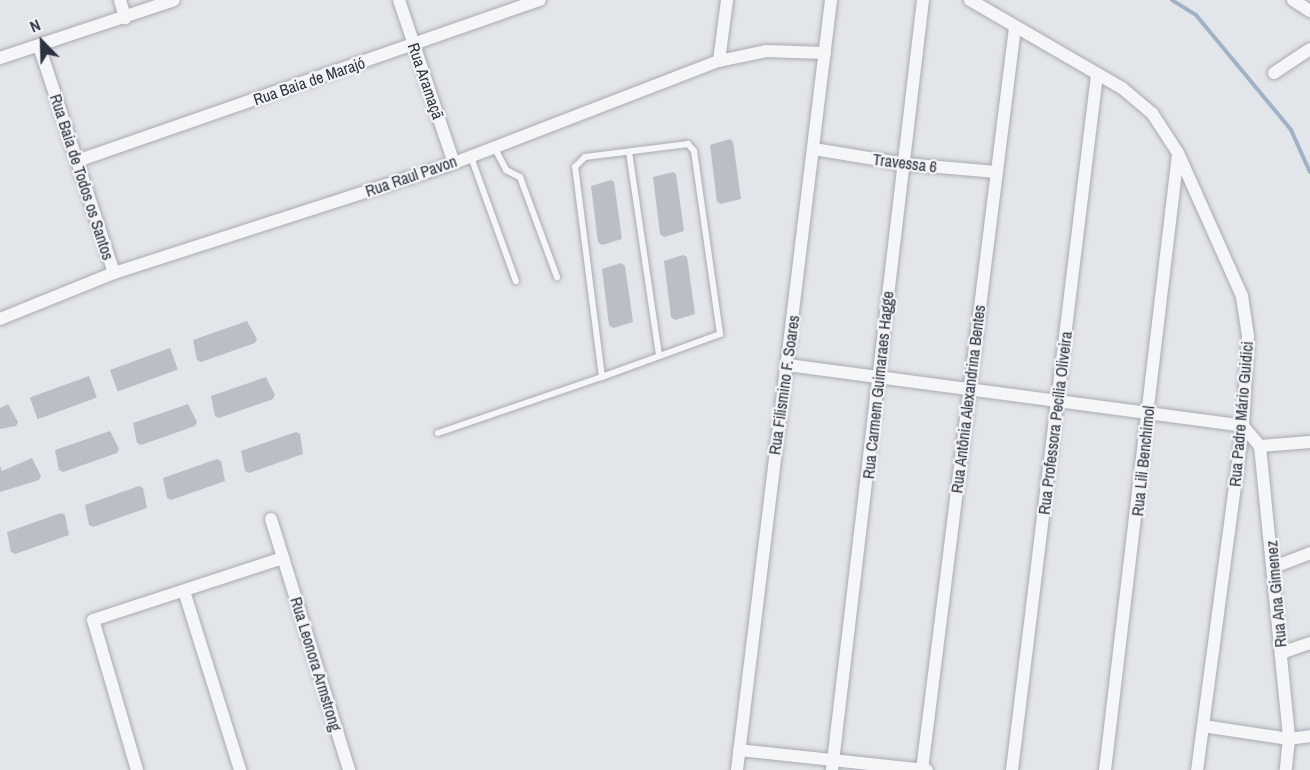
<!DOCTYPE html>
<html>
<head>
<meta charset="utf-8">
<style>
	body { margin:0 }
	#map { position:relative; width:1310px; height:770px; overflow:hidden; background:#e2e5e9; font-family:"Archivo Narrow",sans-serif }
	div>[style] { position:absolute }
	.stream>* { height:4px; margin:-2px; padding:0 2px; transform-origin:2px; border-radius:2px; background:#a0b2c6 }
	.building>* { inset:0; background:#babec6; transform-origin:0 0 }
	.roads { filter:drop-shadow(0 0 2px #a8acb3) drop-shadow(0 0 2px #a8acb3) }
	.service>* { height:6px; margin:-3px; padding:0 3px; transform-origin:3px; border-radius:3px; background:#f5f6f8 }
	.minor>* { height:12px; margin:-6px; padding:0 6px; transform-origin:6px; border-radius:6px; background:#f5f6f8 }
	span { translate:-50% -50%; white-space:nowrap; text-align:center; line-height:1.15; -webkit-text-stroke:4.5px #f2f4f7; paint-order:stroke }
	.street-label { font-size:16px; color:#2c3340 }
	.north { position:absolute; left:12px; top:12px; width:60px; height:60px; -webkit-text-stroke:4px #f2f4f7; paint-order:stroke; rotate:337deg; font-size:16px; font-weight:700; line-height:24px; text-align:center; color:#2c3340 }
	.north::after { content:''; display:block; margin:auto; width:21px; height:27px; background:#2c3340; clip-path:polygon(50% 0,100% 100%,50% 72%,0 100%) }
</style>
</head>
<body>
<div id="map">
	<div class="stream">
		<div style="left:1172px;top:0;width:28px;rotate:32deg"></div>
		<div style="left:1196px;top:15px;width:149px;rotate:50.4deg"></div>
		<div style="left:1291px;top:130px;width:46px;rotate:65.7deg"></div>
	</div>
	<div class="building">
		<div style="clip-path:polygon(730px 139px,733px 142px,741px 199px,721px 204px,717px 202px,710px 145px)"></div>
		<div style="clip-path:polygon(673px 172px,676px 174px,684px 231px,664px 237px,660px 234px,653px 177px)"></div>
		<div style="clip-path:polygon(611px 180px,614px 182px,622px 239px,602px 245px,598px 242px,591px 186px)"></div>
		<div style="clip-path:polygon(683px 255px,687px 257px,695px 314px,675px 320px,671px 317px,664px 261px)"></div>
		<div style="clip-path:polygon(621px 263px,625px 266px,633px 322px,613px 328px,609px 325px,602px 269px)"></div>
		<div style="clip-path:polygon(247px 321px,257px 339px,255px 343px,201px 362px,197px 360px,193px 340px)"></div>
		<div style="left:170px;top:348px;width:23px;height:64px;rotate:70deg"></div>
		<div style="left:89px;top:376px;width:23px;height:63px;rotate:70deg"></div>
		<div style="clip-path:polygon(266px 377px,275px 395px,273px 399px,219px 418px,215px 416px,211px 396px)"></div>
		<div style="clip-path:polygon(8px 404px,18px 422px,16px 426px,0 429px,0 408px)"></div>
		<div style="clip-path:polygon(188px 404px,197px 422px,195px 426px,141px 445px,137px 443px,133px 423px)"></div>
		<div style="clip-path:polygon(110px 431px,119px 449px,117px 453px,63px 472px,59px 470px,55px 450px)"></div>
		<div style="clip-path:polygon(296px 432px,300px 434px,303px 454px,249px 473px,245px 471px,241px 451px)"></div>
		<div style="clip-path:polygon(32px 458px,41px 476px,39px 480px,0 492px,0 466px,2px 471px)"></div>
		<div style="clip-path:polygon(217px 459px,221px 461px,225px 481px,171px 500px,167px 498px,163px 478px)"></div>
		<div style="clip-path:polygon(139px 486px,143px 488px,147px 508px,93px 527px,89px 525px,85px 505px)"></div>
		<div style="clip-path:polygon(61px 513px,65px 515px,69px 535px,15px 554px,11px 552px,7px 532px)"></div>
	</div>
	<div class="roads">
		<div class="service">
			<div style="left:494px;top:147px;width:26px;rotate:62deg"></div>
			<div style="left:506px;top:170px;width:16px;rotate:27deg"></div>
			<div style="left:520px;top:177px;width:107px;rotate:69.7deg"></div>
			<div style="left:629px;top:152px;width:206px;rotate:81.6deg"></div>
			<div style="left:471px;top:157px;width:132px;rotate:70.1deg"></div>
			<div style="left:438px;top:433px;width:173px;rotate:-18.9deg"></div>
			<div style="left:602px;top:377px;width:212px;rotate:-97.3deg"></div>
			<div style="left:575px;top:167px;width:14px;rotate:-45deg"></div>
			<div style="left:585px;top:157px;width:104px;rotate:-7.2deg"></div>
			<div style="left:688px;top:144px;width:9px;rotate:49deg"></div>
			<div style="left:694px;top:151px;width:185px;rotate:81.9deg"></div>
			<div style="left:720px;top:334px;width:126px;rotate:160deg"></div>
		</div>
		<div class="minor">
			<div style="left:120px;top:0;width:19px;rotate:74deg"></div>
			<div style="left:399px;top:0;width:172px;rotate:71.4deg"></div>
			<div style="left:970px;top:0;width:176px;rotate:30.1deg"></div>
			<div style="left:1122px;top:88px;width:39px;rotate:40deg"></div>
			<div style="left:1152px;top:113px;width:48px;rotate:57deg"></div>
			<div style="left:1178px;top:153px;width:157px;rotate:65.9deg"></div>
			<div style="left:1242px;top:296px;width:40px;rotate:81.5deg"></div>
			<div style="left:1248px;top:336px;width:90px;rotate:93.2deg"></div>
			<div style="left:1243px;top:426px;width:347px;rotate:97.6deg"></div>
			<div style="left:1293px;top:0;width:20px;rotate:33deg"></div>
			<div style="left:39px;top:46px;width:239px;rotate:71.7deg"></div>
			<div style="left:0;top:58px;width:183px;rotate:-18.4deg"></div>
			<div style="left:719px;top:61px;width:62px;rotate:-82.5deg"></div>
			<div style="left:1274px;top:73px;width:43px;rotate:-33.7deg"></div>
			<div style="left:814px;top:149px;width:92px;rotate:9.4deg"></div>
			<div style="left:905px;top:164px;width:91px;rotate:5deg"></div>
			<div style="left:77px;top:161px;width:490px;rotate:-19.2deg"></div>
			<div style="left:0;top:319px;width:123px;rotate:-22deg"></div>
			<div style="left:114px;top:273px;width:357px;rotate:-17.9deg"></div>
			<div style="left:454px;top:163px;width:284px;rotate:-21.1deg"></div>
			<div style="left:719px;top:61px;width:48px;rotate:-12deg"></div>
			<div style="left:766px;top:51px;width:59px;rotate:1.9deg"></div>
			<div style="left:788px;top:365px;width:459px;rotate:7.6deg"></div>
			<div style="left:1243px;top:426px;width:26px;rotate:50deg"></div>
			<div style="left:1260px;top:446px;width:294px;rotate:84.3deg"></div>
			<div style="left:1289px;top:739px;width:31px;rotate:96deg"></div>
			<div style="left:1260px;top:446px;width:50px;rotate:-4.6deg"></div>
			<div style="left:271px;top:519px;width:263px;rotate:72.7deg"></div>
			<div style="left:1274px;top:567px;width:39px;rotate:-21deg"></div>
			<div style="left:184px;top:591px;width:188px;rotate:72.6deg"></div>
			<div style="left:1281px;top:653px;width:31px;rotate:-19deg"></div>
			<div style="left:1203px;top:726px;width:87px;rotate:8.6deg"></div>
			<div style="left:1289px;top:739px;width:21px;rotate:-8deg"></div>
			<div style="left:739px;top:750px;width:189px;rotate:6.1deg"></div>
			<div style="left:137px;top:770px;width:156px;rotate:-106.3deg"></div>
			<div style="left:93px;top:620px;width:200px;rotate:-18.1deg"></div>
			<div style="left:737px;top:770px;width:776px;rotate:-83.04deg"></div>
			<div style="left:832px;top:770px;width:775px;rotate:-83.26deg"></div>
			<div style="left:922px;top:770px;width:748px;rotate:-82.86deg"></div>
			<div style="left:1012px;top:770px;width:700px;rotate:-83.03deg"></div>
			<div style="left:1105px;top:770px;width:620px;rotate:-83.24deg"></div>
		</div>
	</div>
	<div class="street-label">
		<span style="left:309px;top:81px;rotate:-19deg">Rua Baia de Marajó</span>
		<span style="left:426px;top:81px;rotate:71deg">Rua Aramaçã</span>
		<span style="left:905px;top:163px;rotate:7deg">Travessa 6</span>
		<span style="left:411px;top:176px;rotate:-19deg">Rua Raul Pavon</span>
		<span style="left:82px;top:177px;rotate:72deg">Rua Baia de Todos os Santos</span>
		<span style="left:784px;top:385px;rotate:-82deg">Rua Filismino F. Soares</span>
		<span style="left:878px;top:385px;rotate:-84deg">Rua Carmem Guimaraes Hagge</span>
		<span style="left:968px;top:399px;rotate:-83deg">Rua Antônia Alexandrina Bentes</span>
		<span style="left:1241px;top:414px;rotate:-85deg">Rua Padre Mário Guidici</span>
		<span style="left:1055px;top:423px;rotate:-83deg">Rua Professora Pecília Oliveira</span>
		<span style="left:1143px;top:461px;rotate:-84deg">Rua Lili Benchimol</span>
		<span style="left:1276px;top:594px;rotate:-95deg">Rua Ana Gimenez</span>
		<span style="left:316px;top:664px;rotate:73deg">Rua Leonora Armstrong</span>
	</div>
	<div class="north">N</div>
</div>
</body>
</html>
